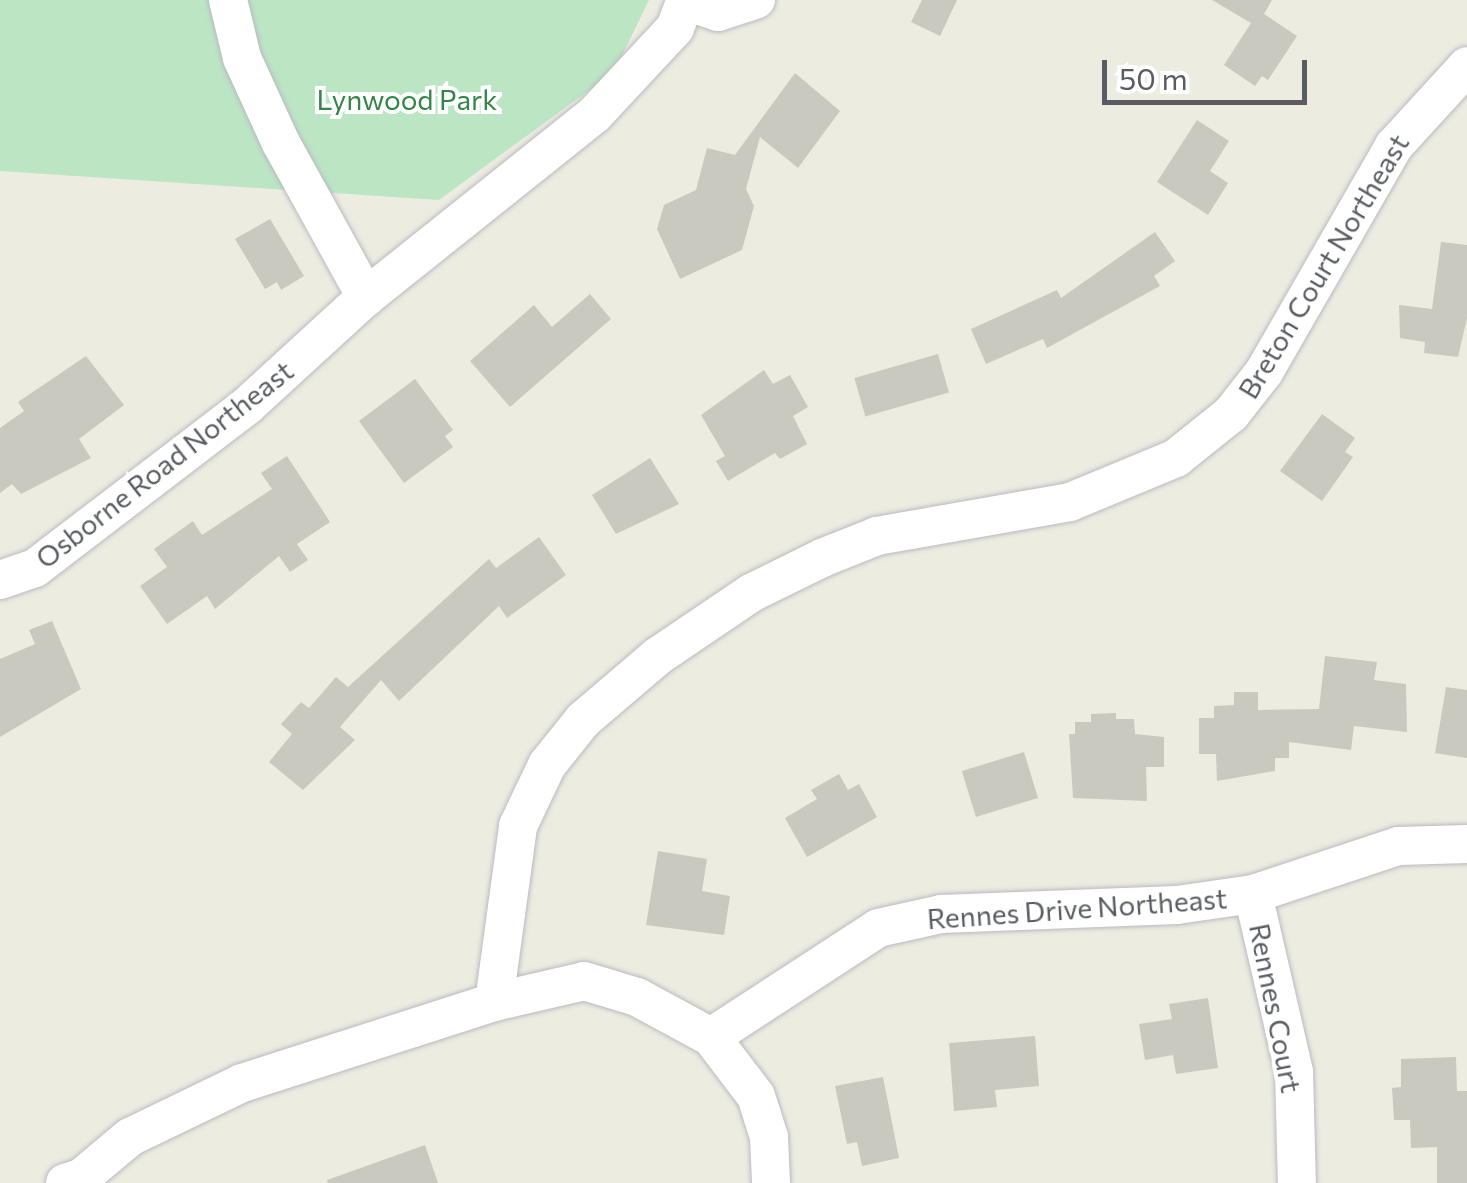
<!DOCTYPE html>
<html>
<head>
<meta charset="utf-8">
<style>
	body { margin:0 }
	#map { position:relative; width:1467px; height:1183px; overflow:hidden; background:#edece1; font-family:Commissioner,sans-serif }
	div>[style] { position:absolute }
	.green>* { inset:0; background:#bce5c4 }
	.building>* { inset:0; background:#c9c9c0; transform-origin:0 0 }
	.roads { filter:drop-shadow(0 0 2px #b9bac0) drop-shadow(0 0 2px #b9bac0) }
	.minor>* { height:38px; margin:-19px; padding:0 19px; transform-origin:19px; border-radius:19px; background:#fff }
	span { translate:-50% -50%; white-space:nowrap; text-align:center; line-height:1.15; -webkit-text-stroke:8px #fff; paint-order:stroke }
	.park-label { font-size:28px; color:#348648 }
	.street-label { font-size:28px; color:#595c62 }
	.scale { position:absolute; left:1102px; top:60px; width:205px; height:45px; box-sizing:border-box; border:5px solid #595c62; border-top:0; padding-left:12px; font-size:30px; line-height:35px; white-space:nowrap; color:#595c62; -webkit-text-stroke:8px #fff; paint-order:stroke }
</style>
</head>
<body>
<div id="map">
	<div class="green">
		<div style="clip-path:polygon(0 0,649px 0,614px 72px,439px 200px,0 171px)"></div>
	</div>
	<div class="building">
		<div style="clip-path:polygon(922px 0,957px 0,940px 36px,911px 22px)"></div>
		<div style="clip-path:polygon(1212px 0,1272px 0,1264px 14px,1297px 36px,1268px 80px,1262px 76px,1255px 86px,1224px 65px,1251px 23px)"></div>
		<div style="clip-path:polygon(795px 73px,840px 111px,798px 168px,760px 137px,746px 189px,754px 206px,742px 250px,680px 279px,657px 229px,664px 205px,696px 190px,707px 148px,735px 155px)"></div>
		<div style="clip-path:polygon(1197px 120px,1229px 141px,1210px 171px,1228px 183px,1208px 215px,1157px 182px)"></div>
		<div style="clip-path:polygon(270px 219px,304px 276px,281px 290px,277px 282px,265px 289px,235px 239px)"></div>
		<div style="clip-path:polygon(1155px 232px,1175px 261px,1154px 276px,1160px 286px,1047px 348px,1043px 339px,986px 364px,971px 329px,1057px 290px,1061px 298px)"></div>
		<div style="clip-path:polygon(1441px 242px,1467px 245px,1467px 318px,1458px 357px,1424px 353px,1425px 342px,1400px 338px,1399px 305px,1432px 309px)"></div>
		<div style="clip-path:polygon(590px 294px,611px 319px,510px 407px,470px 361px,534px 305px,552px 327px)"></div>
		<div style="left:938px;top:354px;width:40px;height:87px;rotate:74deg"></div>
		<div style="clip-path:polygon(86px 356px,124px 405px,79px 439px,91px 458px,21px 494px,12px 484px,0 493px,0 428px,24px 411px,18px 402px)"></div>
		<div style="clip-path:polygon(764px 370px,773px 384px,790px 375px,808px 407px,793px 416px,807px 444px,780px 459px,775px 453px,728px 481px,716px 461px,725px 456px,701px 415px)"></div>
		<div style="clip-path:polygon(415px 379px,453px 430px,445px 436px,453px 447px,404px 483px,359px 421px)"></div>
		<div style="clip-path:polygon(1322px 414px,1355px 438px,1345px 452px,1353px 457px,1322px 501px,1280px 471px)"></div>
		<div style="clip-path:polygon(287px 456px,330px 522px,297px 544px,308px 560px,290px 572px,279px 556px,215px 609px,207px 596px,167px 624px,140px 586px,167px 567px,154px 549px,193px 521px,202px 535px,272px 489px,261px 473px)"></div>
		<div style="clip-path:polygon(650px 458px,679px 504px,616px 534px,592px 495px)"></div>
		<div style="clip-path:polygon(539px 537px,566px 575px,507px 618px,499px 606px,399px 701px,381px 680px,340px 727px,355px 740px,303px 790px,269px 762px,292px 734px,281px 724px,301px 702px,309px 708px,336px 677px,348px 687px,489px 559px,496px 568px)"></div>
		<div style="clip-path:polygon(52px 621px,81px 689px,0 737px,0 659px,35px 644px,29px 630px)"></div>
		<div style="clip-path:polygon(1325px 656px,1377px 662px,1374px 680px,1406px 684px,1407px 732px,1354px 726px,1351px 750px,1289px 742px,1289px 758px,1275px 758px,1275px 771px,1217px 781px,1216px 754px,1199px 754px,1199px 718px,1214px 718px,1214px 706px,1234px 705px,1234px 692px,1258px 692px,1258px 710px,1319px 709px)"></div>
		<div style="clip-path:polygon(1446px 687px,1467px 690px,1467px 758px,1435px 753px)"></div>
		<div style="clip-path:polygon(1116px 713px,1116px 719px,1134px 719px,1135px 734px,1164px 737px,1164px 767px,1146px 767px,1147px 801px,1073px 798px,1069px 734px,1075px 734px,1075px 722px,1091px 722px,1091px 714px)"></div>
		<div style="left:1024px;top:752px;width:48px;height:65px;rotate:73deg"></div>
		<div style="clip-path:polygon(839px 774px,848px 790px,859px 784px,877px 817px,807px 857px,785px 818px,817px 799px,811px 790px)"></div>
		<div style="clip-path:polygon(658px 851px,707px 859px,702px 891px,730px 896px,724px 935px,646px 925px)"></div>
		<div style="clip-path:polygon(1208px 998px,1218px 1068px,1176px 1074px,1173px 1055px,1145px 1060px,1139px 1024px,1172px 1019px,1169px 1004px)"></div>
		<div style="clip-path:polygon(1035px 1036px,1039px 1086px,995px 1090px,997px 1107px,954px 1111px,949px 1043px)"></div>
		<div style="clip-path:polygon(1456px 1057px,1457px 1091px,1467px 1091px,1467px 1183px,1437px 1183px,1437px 1147px,1411px 1148px,1410px 1120px,1394px 1120px,1392px 1088px,1401px 1087px,1401px 1059px)"></div>
		<div style="clip-path:polygon(883px 1077px,899px 1158px,862px 1166px,857px 1142px,847px 1144px,835px 1086px)"></div>
		<div style="clip-path:polygon(425px 1145px,438px 1183px,328px 1183px,327px 1180px)"></div>
	</div>
	<div class="roads">
		<div class="minor">
			<div style="left:228px;top:0;width:60px;rotate:76.4deg"></div>
			<div style="left:242px;top:58px;width:94px;rotate:65.4deg"></div>
			<div style="left:281px;top:143px;width:176px;rotate:61.1deg"></div>
			<div style="left:686px;top:1px;width:34px;rotate:19deg"></div>
			<div style="left:718px;top:12px;width:40px;rotate:-18deg"></div>
			<div style="left:0;top:580px;width:37px;rotate:-19deg"></div>
			<div style="left:35px;top:568px;width:268px;rotate:-37.4deg"></div>
			<div style="left:248px;top:405px;width:160px;rotate:-42.5deg"></div>
			<div style="left:366px;top:297px;width:292px;rotate:-38.6deg"></div>
			<div style="left:594px;top:115px;width:119px;rotate:-47deg"></div>
			<div style="left:675px;top:28px;width:30px;rotate:-69deg"></div>
			<div style="left:1253px;top:894px;width:183px;rotate:77deg"></div>
			<div style="left:1294px;top:1072px;width:111px;rotate:88.5deg"></div>
			<div style="left:494px;top:1002px;width:178px;rotate:-82.2deg"></div>
			<div style="left:518px;top:826px;width:68px;rotate:-64.6deg"></div>
			<div style="left:547px;top:765px;width:58px;rotate:-51.3deg"></div>
			<div style="left:583px;top:720px;width:99px;rotate:-40.5deg"></div>
			<div style="left:658px;top:656px;width:112px;rotate:-34.1deg"></div>
			<div style="left:751px;top:593px;width:79px;rotate:-26.2deg"></div>
			<div style="left:822px;top:558px;width:59px;rotate:-21.8deg"></div>
			<div style="left:877px;top:536px;width:196px;rotate:-10deg"></div>
			<div style="left:1070px;top:502px;width:115px;rotate:-22.5deg"></div>
			<div style="left:1176px;top:458px;width:70px;rotate:-38.7deg"></div>
			<div style="left:1231px;top:414px;width:53px;rotate:-51.8deg"></div>
			<div style="left:1264px;top:372px;width:261px;rotate:-60.1deg"></div>
			<div style="left:1394px;top:146px;width:108px;rotate:-47.6deg"></div>
			<div style="left:711px;top:1037px;width:199px;rotate:-33.1deg"></div>
			<div style="left:878px;top:928px;width:65px;rotate:-12.5deg"></div>
			<div style="left:941px;top:914px;width:236px;rotate:-2.2deg"></div>
			<div style="left:1177px;top:905px;width:77px;rotate:-8.2deg"></div>
			<div style="left:1253px;top:894px;width:153px;rotate:-18.3deg"></div>
			<div style="left:1398px;top:846px;width:69px;rotate:-1.7deg"></div>
			<div style="left:65px;top:1183px;width:17px;rotate:-17deg"></div>
			<div style="left:81px;top:1178px;width:64px;rotate:-39.9deg"></div>
			<div style="left:130px;top:1137px;width:124px;rotate:-25.7deg"></div>
			<div style="left:242px;top:1083px;width:265px;rotate:-17.8deg"></div>
			<div style="left:494px;top:1002px;width:92px;rotate:-13.1deg"></div>
			<div style="left:584px;top:981px;width:55px;rotate:16.8deg"></div>
			<div style="left:637px;top:997px;width:84px;rotate:28.4deg"></div>
			<div style="left:711px;top:1037px;width:74px;rotate:52.7deg"></div>
			<div style="left:756px;top:1096px;width:43px;rotate:72.4deg"></div>
			<div style="left:769px;top:1137px;width:46px;rotate:87.5deg"></div>
		</div>
	</div>
	<div class="park-label">
		<span style="left:407px;top:99px">Lynwood Park</span>
	</div>
	<div class="street-label">
		<span style="left:1323px;top:266px;rotate:-59deg">Breton Court Northeast</span>
		<span style="left:164px;top:464px;rotate:-38deg">Osborne Road Northeast</span>
		<span style="left:1077px;top:908px;rotate:-4deg">Rennes Drive Northeast</span>
		<span style="left:1276px;top:1008px;rotate:79deg">Rennes Court</span>
	</div>
	<div class="scale">50 m</div>
</div>
</body>
</html>
